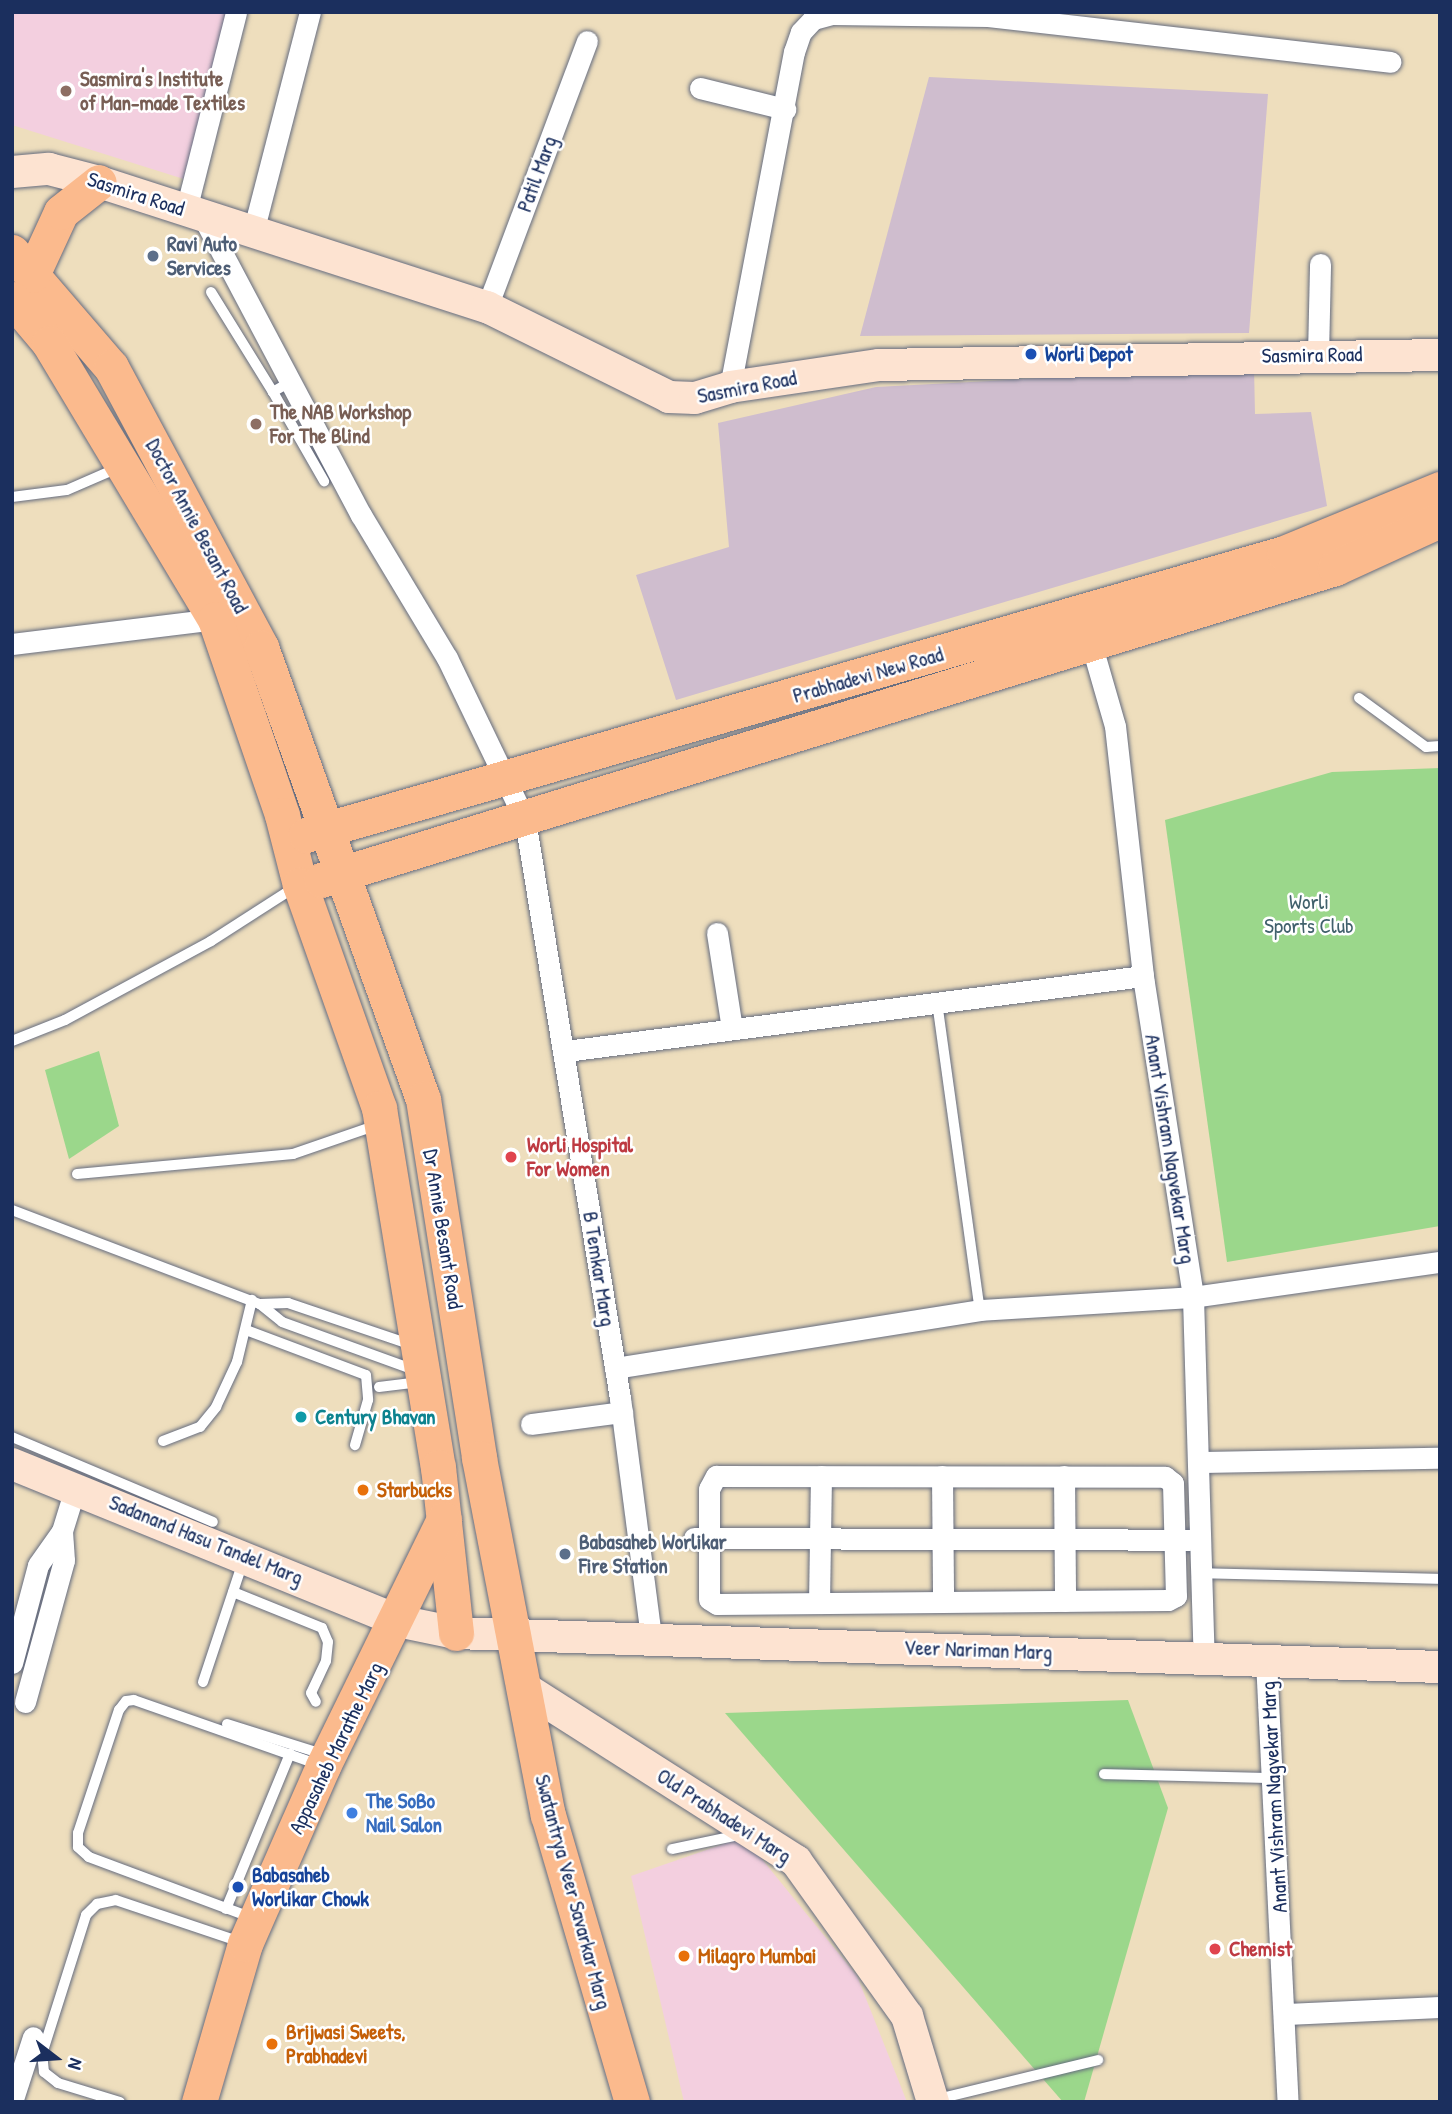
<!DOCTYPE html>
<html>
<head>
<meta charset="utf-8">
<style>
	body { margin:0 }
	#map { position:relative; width:1452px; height:2114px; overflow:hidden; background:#eedebd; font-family:"Patrick Hand",sans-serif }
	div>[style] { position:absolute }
	.built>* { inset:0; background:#f3cfdf }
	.industrial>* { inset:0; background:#cfbdce }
	.green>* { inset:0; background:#9bd78b }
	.roads { filter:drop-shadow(0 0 2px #656c7f) drop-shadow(0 0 2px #656c7f) }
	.lane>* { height:10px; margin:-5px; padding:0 5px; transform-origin:5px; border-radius:5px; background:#fff }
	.street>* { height:21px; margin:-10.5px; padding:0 10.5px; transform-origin:10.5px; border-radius:10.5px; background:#fff }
	.secondary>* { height:32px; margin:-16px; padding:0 16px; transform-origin:16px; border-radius:16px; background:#fde3d1 }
	.primary>* { height:35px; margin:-17.5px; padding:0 17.5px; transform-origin:17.5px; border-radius:17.5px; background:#fbba8d }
	.dots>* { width:19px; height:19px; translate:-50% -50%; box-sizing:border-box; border:4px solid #fff; border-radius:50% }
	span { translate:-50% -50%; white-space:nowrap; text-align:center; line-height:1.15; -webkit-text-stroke:5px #fff; paint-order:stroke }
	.education-label { font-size:21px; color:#785e54; font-weight:700 }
	.left { translate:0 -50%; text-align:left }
	.street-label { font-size:21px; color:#1b2f5e }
	.service-label { font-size:21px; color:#4e5e75; font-weight:700 }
	.transit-label { font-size:21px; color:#164399; font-weight:700 }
	.park-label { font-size:21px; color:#41616c }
	.health-label { font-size:21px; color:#be3a42; font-weight:700 }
	.culture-label { font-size:21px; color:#0d838f; font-weight:700 }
	.food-label { font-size:21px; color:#c56008; font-weight:700 }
	.shop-label { font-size:21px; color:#366cbe; font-weight:700 }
	.frame { position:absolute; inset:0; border:14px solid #1b2f5e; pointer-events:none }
	.north { position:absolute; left:21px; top:2023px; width:70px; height:70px; -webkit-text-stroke:5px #fff; paint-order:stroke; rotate:107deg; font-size:19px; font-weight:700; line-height:28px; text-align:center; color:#1b2f5e }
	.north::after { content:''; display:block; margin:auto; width:24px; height:32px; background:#1b2f5e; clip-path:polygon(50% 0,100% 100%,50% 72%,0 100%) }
</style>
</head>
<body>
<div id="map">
	<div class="built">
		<div style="clip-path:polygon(12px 12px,229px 12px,187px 180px,12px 125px)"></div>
		<div style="clip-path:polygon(744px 1837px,857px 1976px,907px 2102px,684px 2102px,631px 1876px)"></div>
	</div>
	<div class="industrial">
		<div style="clip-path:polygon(929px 77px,1268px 94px,1249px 333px,860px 336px)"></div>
		<div style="clip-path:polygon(1254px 367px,1255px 414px,1311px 412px,1327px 506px,676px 700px,636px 575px,729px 547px,718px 423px,876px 387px)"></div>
	</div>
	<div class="green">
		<div style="clip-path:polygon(1440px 768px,1440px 1226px,1227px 1262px,1165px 820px,1332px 772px)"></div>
		<div style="clip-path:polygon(99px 1051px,119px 1126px,69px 1159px,45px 1070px)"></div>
		<div style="clip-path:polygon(1128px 1700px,1168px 1808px,1084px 2102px,1063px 2102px,725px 1713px)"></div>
	</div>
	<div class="roads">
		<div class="lane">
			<div style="left:211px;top:292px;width:118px;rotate:58.2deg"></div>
			<div style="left:290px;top:382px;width:20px;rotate:150deg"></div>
			<div style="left:273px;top:392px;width:103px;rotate:60.2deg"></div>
			<div style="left:12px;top:497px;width:55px;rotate:-7.3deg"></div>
			<div style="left:67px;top:490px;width:58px;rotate:-23.5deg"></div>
			<div style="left:1359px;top:698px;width:83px;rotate:36.2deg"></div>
			<div style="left:1426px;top:747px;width:14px;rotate:-4deg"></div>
			<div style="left:937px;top:1002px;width:311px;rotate:82.1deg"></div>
			<div style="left:12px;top:1041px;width:57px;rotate:-21.6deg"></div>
			<div style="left:65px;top:1020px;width:166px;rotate:-28.4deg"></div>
			<div style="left:211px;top:941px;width:100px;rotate:-32.7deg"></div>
			<div style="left:77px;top:1174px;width:217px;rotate:-5.3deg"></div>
			<div style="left:293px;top:1154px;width:89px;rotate:-19deg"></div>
			<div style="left:12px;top:1210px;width:265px;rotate:20.8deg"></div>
			<div style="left:246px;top:1330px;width:128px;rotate:20.6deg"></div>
			<div style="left:366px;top:1375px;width:25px;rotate:85deg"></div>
			<div style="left:368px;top:1400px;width:47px;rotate:106.1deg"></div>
			<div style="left:412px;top:1345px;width:131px;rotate:-161.3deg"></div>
			<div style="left:288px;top:1303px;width:28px;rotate:178deg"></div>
			<div style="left:260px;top:1304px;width:28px;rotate:39deg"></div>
			<div style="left:282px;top:1322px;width:144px;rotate:19.9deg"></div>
			<div style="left:379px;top:1387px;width:39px;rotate:-7deg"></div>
			<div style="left:12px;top:1437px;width:218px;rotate:22.9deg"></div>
			<div style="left:163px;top:1441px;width:40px;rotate:-21deg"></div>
			<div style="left:200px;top:1427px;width:26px;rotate:-51deg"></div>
			<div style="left:216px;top:1407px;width:50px;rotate:-65deg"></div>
			<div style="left:237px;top:1362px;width:64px;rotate:-76.4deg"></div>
			<div style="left:1198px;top:1573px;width:242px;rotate:1.4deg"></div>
			<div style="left:233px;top:1592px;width:96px;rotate:22deg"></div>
			<div style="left:322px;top:1628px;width:15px;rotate:67deg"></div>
			<div style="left:328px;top:1642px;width:19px;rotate:96deg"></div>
			<div style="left:326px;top:1661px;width:35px;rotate:115deg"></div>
			<div style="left:311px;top:1693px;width:10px;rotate:61deg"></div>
			<div style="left:203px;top:1682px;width:126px;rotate:-71.6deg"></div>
			<div style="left:227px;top:1724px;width:100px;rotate:17.5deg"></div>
			<div style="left:1104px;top:1774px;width:169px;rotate:1.4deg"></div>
			<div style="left:672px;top:1849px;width:74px;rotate:-11.8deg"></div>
			<div style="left:226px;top:1909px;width:168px;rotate:-67.6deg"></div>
			<div style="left:250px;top:1917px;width:172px;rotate:-159.6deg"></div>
			<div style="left:89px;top:1857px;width:15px;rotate:-138deg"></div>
			<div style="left:78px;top:1847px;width:14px;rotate:-90deg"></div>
			<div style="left:78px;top:1833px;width:130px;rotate:-71.6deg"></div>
			<div style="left:119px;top:1710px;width:11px;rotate:-52deg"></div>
			<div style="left:126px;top:1701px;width:8px;rotate:-7deg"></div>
			<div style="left:134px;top:1700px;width:197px;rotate:19.3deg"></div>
			<div style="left:934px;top:2100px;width:169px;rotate:-13.7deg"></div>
			<div style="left:120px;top:2102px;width:65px;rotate:-163deg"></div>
			<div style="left:58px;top:2083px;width:18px;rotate:-142deg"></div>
			<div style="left:44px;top:2072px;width:18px;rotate:-96deg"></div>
			<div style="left:42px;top:2054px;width:146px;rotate:-72.4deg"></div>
			<div style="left:86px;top:1915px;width:16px;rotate:-45deg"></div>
			<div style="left:97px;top:1904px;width:19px;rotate:-12deg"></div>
			<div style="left:116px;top:1900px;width:132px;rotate:18.6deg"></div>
		</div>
		<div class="street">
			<div style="left:700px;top:88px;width:88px;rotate:13.9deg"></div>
			<div style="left:186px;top:210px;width:204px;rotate:-75.8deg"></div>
			<div style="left:202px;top:215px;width:340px;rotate:62.1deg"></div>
			<div style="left:361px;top:515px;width:167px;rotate:59deg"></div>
			<div style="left:447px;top:658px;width:180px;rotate:64.3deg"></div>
			<div style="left:525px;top:820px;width:586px;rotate:80.67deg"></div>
			<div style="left:620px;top:1398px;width:242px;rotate:82.6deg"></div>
			<div style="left:253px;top:232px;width:227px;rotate:-75.5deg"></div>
			<div style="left:487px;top:307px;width:284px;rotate:-69.4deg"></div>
			<div style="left:1318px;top:355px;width:91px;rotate:-88.7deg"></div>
			<div style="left:730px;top:387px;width:341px;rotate:-79.2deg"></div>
			<div style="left:794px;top:52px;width:21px;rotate:-71deg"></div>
			<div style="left:801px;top:32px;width:18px;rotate:-47deg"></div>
			<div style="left:813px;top:19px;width:20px;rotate:-15deg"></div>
			<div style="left:832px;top:14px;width:156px;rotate:0.7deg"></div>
			<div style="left:988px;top:16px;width:405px;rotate:6.5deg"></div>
			<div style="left:1091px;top:643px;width:86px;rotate:73.9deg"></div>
			<div style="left:1115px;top:726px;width:259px;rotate:83.6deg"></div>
			<div style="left:1144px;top:983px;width:318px;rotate:81.1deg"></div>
			<div style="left:1193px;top:1297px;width:362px;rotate:88.3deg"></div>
			<div style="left:12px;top:644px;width:205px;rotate:-7deg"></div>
			<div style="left:717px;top:933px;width:97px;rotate:81.1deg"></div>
			<div style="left:566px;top:1051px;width:582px;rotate:-7.41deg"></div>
			<div style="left:615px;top:1368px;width:370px;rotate:-9deg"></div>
			<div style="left:980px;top:1310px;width:213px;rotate:-3.5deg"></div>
			<div style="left:1193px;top:1297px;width:249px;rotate:-8.1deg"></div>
			<div style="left:531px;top:1424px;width:92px;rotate:-7.5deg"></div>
			<div style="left:1199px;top:1462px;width:241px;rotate:-1deg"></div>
			<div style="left:716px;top:1476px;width:449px;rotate:0.1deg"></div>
			<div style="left:1165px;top:1477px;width:10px;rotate:37deg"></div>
			<div style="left:1173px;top:1483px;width:113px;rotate:88.5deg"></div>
			<div style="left:1176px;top:1596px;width:9px;rotate:153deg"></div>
			<div style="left:1168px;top:1600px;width:451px;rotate:179.5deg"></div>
			<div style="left:717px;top:1604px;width:9px;rotate:-148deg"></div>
			<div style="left:709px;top:1599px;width:110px;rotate:-90deg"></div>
			<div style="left:709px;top:1489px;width:15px;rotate:-62deg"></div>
			<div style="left:942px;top:1476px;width:126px;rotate:89.5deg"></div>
			<div style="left:1064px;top:1476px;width:125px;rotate:89.5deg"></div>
			<div style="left:694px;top:1538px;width:495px;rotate:0.2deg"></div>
			<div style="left:819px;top:1603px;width:127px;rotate:-89.1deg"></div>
			<div style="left:1266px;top:1660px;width:443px;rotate:87.2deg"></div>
			<div style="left:12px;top:1663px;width:101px;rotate:-75.1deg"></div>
			<div style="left:38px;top:1565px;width:42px;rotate:-54.8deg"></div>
			<div style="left:62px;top:1531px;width:44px;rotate:-72.8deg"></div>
			<div style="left:25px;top:1702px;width:147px;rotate:-74.6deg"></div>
			<div style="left:64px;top:1560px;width:29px;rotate:-94deg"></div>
			<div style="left:1286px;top:2014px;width:154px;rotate:-2.6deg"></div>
			<div style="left:12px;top:2102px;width:68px;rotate:-72.1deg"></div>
		</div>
		<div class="secondary">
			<div style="left:12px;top:172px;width:37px;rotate:-5deg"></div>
			<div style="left:49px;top:169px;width:52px;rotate:14.6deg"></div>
			<div style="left:99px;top:182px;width:408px;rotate:17.9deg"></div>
			<div style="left:487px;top:307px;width:203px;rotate:26.3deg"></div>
			<div style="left:669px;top:397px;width:26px;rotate:2deg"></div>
			<div style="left:695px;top:398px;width:37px;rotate:-17deg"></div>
			<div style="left:730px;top:387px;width:151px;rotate:-8.4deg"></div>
			<div style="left:879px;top:365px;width:561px;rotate:-1.02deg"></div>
			<div style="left:12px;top:1464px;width:417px;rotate:22.1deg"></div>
			<div style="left:398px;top:1621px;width:59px;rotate:11.7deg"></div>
			<div style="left:456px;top:1633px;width:985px;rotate:1.98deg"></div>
			<div style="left:523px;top:1687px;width:324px;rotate:32.5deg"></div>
			<div style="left:796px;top:1861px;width:191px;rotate:54.4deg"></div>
			<div style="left:907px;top:2016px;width:90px;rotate:73.2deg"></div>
		</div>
		<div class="primary">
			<div style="left:12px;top:252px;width:152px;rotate:49.3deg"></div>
			<div style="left:111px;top:367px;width:318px;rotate:61.8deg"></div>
			<div style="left:261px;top:647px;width:480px;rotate:70.3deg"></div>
			<div style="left:423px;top:1099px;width:363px;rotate:81.1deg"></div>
			<div style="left:479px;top:1458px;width:364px;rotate:79.1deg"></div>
			<div style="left:548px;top:1815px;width:299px;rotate:73.7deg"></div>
			<div style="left:32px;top:275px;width:69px;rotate:-65.3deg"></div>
			<div style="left:61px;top:212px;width:48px;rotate:-38.3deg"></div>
			<div style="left:12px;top:299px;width:57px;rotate:49.9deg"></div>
			<div style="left:49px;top:343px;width:322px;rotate:59deg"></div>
			<div style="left:215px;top:619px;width:207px;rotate:71.1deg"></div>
			<div style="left:282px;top:815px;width:72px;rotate:75.6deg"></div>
			<div style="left:300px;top:885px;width:237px;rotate:70.5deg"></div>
			<div style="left:379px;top:1108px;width:364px;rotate:80.7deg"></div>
			<div style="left:438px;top:1467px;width:167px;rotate:83.8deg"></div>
			<div style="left:306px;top:835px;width:1018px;rotate:-16.08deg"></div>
			<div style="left:1284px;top:553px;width:169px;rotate:-22.3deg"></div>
			<div style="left:321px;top:880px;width:1061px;rotate:-17.1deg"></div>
			<div style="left:1335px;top:568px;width:115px;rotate:-24.6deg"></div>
			<div style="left:199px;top:2102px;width:165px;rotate:-73.8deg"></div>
			<div style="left:245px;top:1944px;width:194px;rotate:-66.3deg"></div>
			<div style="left:323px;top:1766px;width:275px;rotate:-63.9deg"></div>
		</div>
	</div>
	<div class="dots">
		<div style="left:66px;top:91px;background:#8d6e63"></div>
		<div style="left:153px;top:256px;background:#5c6f8a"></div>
		<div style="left:1031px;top:354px;background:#1a4fb4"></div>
		<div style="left:256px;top:424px;background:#8d6e63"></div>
		<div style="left:511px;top:1157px;background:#e0444e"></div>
		<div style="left:301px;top:1417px;background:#0f9aa8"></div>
		<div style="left:363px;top:1490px;background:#e8710a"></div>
		<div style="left:565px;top:1554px;background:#5c6f8a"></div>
		<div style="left:352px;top:1813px;background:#3f7fe0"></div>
		<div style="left:238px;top:1887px;background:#1a4fb4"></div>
		<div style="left:1215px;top:1949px;background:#e0444e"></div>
		<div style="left:684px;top:1956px;background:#e8710a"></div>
		<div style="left:272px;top:2044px;background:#e8710a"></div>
	</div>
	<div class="education-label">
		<span class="left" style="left:80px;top:91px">Sasmira's Institute<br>of Man-made Textiles</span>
		<span class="left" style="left:270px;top:424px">The NAB Workshop<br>For The Blind</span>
	</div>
	<div class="street-label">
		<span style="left:537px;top:174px;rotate:-70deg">Patil Marg</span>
		<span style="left:136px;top:194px;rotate:18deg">Sasmira Road</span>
		<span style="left:1312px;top:355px;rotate:-1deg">Sasmira Road</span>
		<span style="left:747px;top:387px;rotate:-11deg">Sasmira Road</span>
		<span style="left:197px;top:526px;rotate:62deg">Doctor Annie Besant Road</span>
		<span style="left:868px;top:675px;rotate:-16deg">Prabhadevi New Road</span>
		<span style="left:1170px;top:1149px;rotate:81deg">Anant Vishram Nagvekar Marg</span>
		<span style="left:443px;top:1229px;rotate:81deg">Dr Annie Besant Road</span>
		<span style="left:599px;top:1269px;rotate:81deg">B Temkar Marg</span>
		<span style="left:206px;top:1540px;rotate:22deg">Sadanand Hasu Tandel Marg</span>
		<span style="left:978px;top:1650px;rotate:2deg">Veer Nariman Marg</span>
		<span style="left:336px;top:1748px;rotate:-64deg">Appasaheb Marathe Marg</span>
		<span style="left:1274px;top:1797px;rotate:-93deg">Anant Vishram Nagvekar Marg</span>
		<span style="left:724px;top:1816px;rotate:33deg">Old Prabhadevi Marg</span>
		<span style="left:573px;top:1892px;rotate:75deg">Swatantrya Veer Savarkar Marg</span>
	</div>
	<div class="service-label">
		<span class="left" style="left:167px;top:256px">Ravi Auto<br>Services</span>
		<span class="left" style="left:579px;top:1554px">Babasaheb Worlikar<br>Fire Station</span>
	</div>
	<div class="transit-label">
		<span class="left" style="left:1045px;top:354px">Worli Depot</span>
		<span class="left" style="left:252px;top:1887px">Babasaheb<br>Worlikar Chowk</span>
	</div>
	<div class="park-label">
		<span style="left:1309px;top:914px">Worli<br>Sports Club</span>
	</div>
	<div class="health-label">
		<span class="left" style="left:527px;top:1157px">Worli Hospital<br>For Women</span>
		<span class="left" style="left:1229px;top:1949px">Chemist</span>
	</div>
	<div class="culture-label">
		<span class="left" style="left:315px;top:1417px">Century Bhavan</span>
	</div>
	<div class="food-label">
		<span class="left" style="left:377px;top:1490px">Starbucks</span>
		<span class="left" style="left:698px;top:1956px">Milagro Mumbai</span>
		<span class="left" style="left:286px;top:2044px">Brijwasi Sweets,<br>Prabhadevi</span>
	</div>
	<div class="shop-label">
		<span class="left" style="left:366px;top:1813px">The SoBo<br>Nail Salon</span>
	</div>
	<div class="frame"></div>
	<div class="north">N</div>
</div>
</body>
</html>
